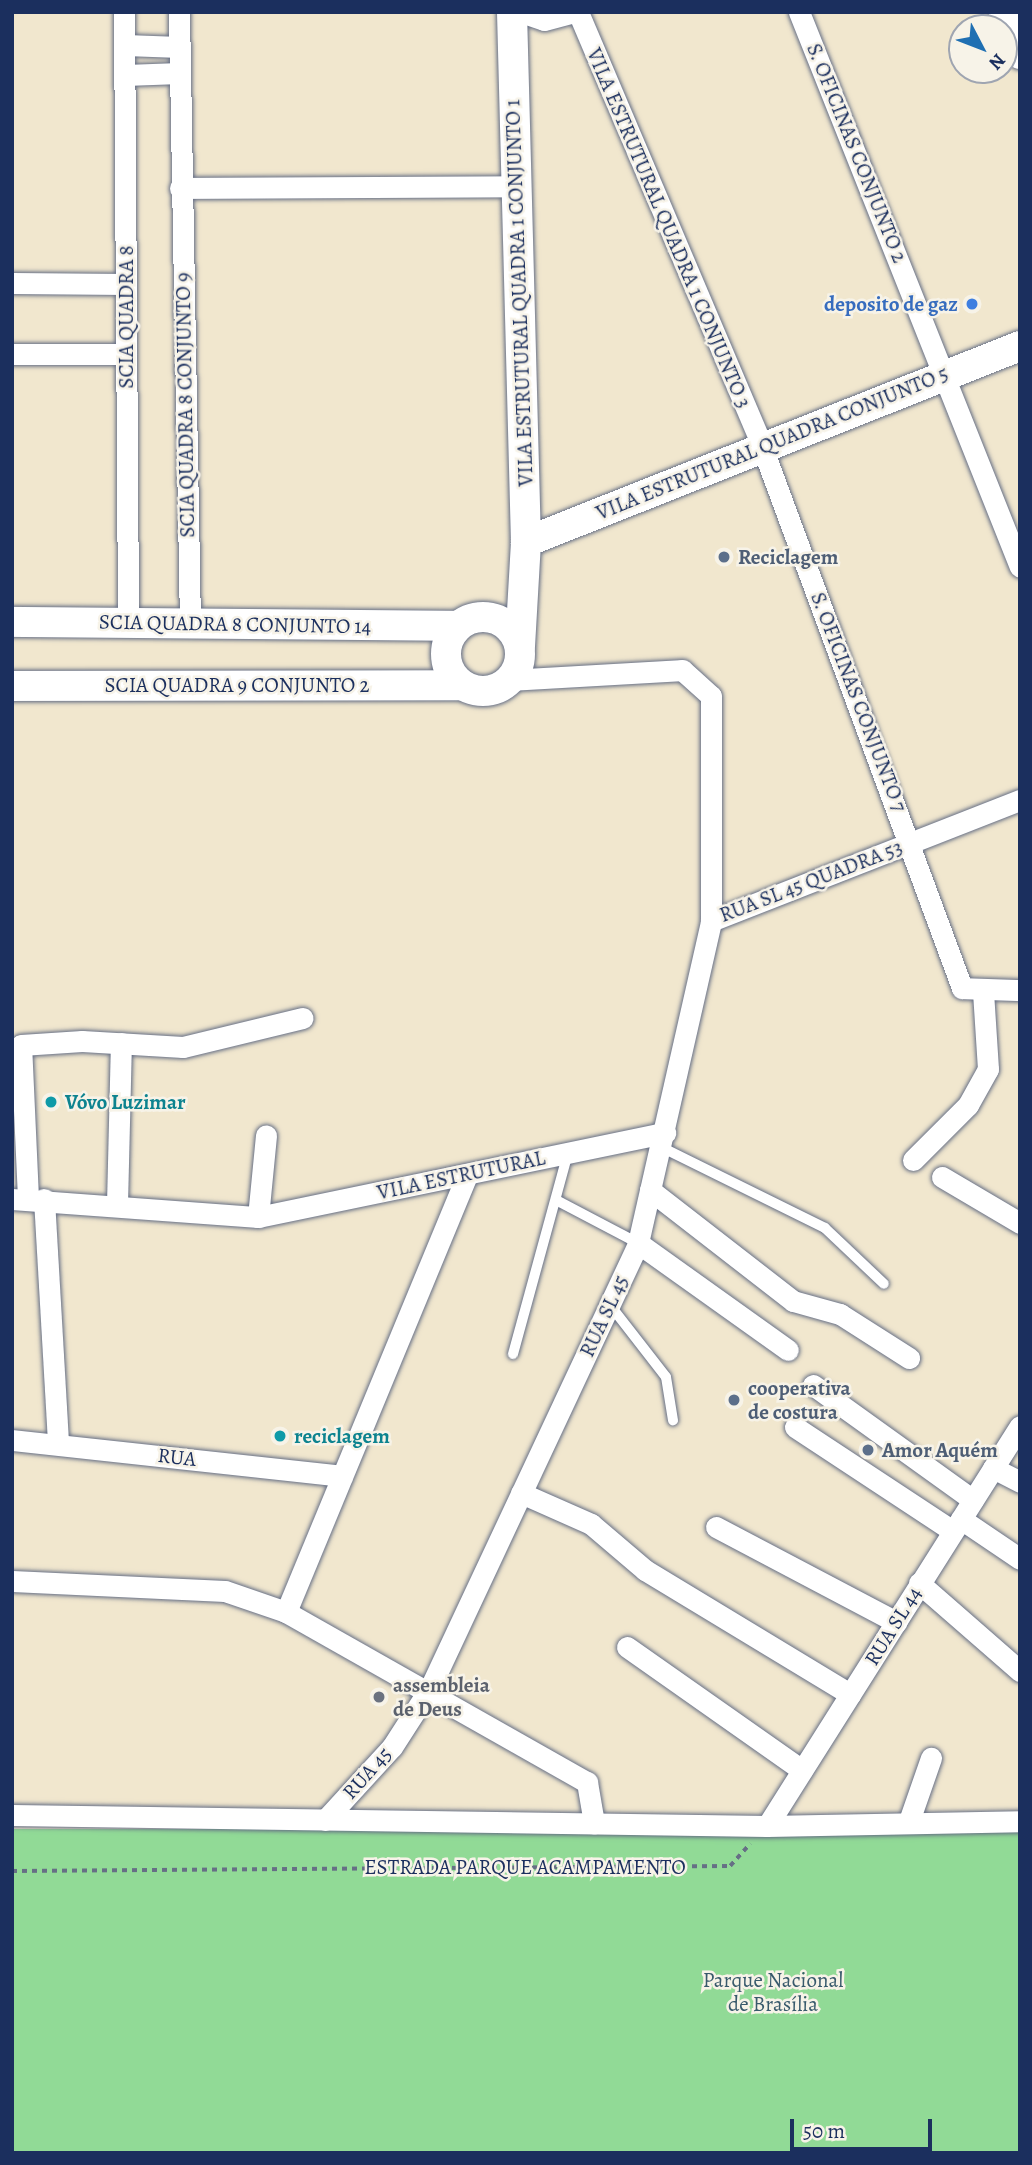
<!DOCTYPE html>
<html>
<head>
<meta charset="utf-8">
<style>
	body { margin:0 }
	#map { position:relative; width:1032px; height:2165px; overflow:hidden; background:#f1e7ce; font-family:Alegreya,serif }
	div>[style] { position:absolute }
	.green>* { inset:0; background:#91da96; transform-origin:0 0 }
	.path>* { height:3.5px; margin-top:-1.75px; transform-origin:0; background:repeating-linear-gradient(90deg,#666f85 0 5px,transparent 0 10px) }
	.roads { filter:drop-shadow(0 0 2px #666f85) drop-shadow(0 0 2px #666f85) }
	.lane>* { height:10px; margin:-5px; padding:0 5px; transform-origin:5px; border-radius:5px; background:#fff }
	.street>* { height:21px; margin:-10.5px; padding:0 10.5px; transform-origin:10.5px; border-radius:10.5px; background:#fff }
	.secondary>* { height:30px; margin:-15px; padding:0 15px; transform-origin:15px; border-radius:15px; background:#fff }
	.secondary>.ring { margin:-15px; padding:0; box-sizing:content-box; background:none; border:30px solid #fff; border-radius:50% }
	.dots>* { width:19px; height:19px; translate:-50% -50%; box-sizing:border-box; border:4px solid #f7f3e8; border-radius:50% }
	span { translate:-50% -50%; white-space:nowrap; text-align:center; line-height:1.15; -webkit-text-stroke:5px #f7f3e8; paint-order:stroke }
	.street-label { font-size:21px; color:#1b2f5e }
	.shop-label { font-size:21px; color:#366cbe; font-weight:700 }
	.right { translate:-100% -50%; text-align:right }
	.service-label { font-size:21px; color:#4e5e75; font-weight:700 }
	.left { translate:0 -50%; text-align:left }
	.culture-label { font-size:21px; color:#0d838f; font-weight:700 }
	.worship-label { font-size:21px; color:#5b616d; font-weight:700 }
	.park-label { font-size:21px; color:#385a6c }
	.frame { position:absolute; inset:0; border:14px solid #1b2f5e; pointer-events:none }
	.north { position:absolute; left:948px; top:14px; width:70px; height:70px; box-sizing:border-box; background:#f7f3e8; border:2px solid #9fa5b1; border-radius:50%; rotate:132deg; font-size:19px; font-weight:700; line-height:28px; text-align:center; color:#1b2f5e }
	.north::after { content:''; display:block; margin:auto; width:24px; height:32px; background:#1f6fb2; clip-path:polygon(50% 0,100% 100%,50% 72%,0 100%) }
	.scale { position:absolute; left:790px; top:2119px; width:142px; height:32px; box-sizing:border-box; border:4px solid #1b2f5e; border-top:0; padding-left:9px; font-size:21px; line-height:24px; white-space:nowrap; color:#1b2f5e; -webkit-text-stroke:5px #f7f3e8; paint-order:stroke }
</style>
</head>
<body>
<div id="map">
	<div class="green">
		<div style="left:1020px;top:1829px;width:324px;height:1008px;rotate:90deg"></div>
	</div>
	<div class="path">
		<div style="left:12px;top:1871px;width:718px;rotate:-0.4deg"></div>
		<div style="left:730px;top:1866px;width:30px;rotate:-48deg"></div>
	</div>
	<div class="roads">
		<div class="lane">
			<div style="left:661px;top:1147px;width:183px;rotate:26.3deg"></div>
			<div style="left:825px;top:1228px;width:81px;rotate:43.5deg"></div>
			<div style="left:556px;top:1200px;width:93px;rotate:27.7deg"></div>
			<div style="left:610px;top:1305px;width:91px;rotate:52.1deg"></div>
			<div style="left:666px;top:1377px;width:44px;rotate:80.8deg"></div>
			<div style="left:513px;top:1354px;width:208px;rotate:-74.7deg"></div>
		</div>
		<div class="street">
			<div style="left:124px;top:12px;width:610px;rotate:89.62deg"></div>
			<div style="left:179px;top:12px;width:610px;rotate:88.97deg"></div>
			<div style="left:521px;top:12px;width:24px;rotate:19deg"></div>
			<div style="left:544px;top:20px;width:30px;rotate:-15deg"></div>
			<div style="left:578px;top:12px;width:469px;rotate:67deg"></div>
			<div style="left:761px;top:444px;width:580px;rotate:69.72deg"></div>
			<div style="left:962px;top:988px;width:58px;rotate:2deg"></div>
			<div style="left:799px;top:12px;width:597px;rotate:68.29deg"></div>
			<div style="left:125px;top:45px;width:55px;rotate:2.1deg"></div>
			<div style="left:125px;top:75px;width:55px;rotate:-2.1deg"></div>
			<div style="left:180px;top:188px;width:335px;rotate:-0.3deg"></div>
			<div style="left:12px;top:283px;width:114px;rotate:0.5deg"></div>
			<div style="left:12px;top:354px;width:114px"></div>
			<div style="left:711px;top:921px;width:332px;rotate:-21.4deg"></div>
			<div style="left:913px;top:1160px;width:78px;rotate:-45deg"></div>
			<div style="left:968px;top:1105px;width:41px;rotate:-60.9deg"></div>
			<div style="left:988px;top:1069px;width:78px;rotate:-93.7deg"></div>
			<div style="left:942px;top:1177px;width:91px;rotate:30.5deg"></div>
			<div style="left:650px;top:1190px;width:181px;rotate:37.8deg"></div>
			<div style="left:793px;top:1301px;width:49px;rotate:15.5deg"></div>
			<div style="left:840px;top:1314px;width:82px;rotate:32.5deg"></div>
			<div style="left:28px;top:1198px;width:153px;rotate:-92.6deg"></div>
			<div style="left:21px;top:1045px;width:61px;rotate:-3.8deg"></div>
			<div style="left:82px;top:1041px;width:101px;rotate:3.4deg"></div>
			<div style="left:183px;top:1047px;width:123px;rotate:-13.6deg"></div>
			<div style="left:12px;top:1199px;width:247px;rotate:4.2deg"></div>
			<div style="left:258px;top:1217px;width:416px;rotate:-11.7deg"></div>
			<div style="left:44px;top:1199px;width:245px;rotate:86.7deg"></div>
			<div style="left:117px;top:1204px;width:161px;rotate:-88.6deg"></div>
			<div style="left:258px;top:1217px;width:82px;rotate:-84.4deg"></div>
			<div style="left:638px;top:1243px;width:184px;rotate:35.5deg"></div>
			<div style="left:813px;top:1385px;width:197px;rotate:35.7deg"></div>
			<div style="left:795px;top:1427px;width:189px;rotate:33.4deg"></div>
			<div style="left:12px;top:1440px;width:332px;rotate:6.2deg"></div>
			<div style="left:993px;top:1468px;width:30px;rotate:27deg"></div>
			<div style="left:521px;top:1493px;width:77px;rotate:23.9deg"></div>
			<div style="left:591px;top:1524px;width:71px;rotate:40.4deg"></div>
			<div style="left:645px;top:1570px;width:240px;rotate:31.2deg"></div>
			<div style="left:961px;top:1519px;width:71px;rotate:34.1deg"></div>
			<div style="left:716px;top:1527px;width:204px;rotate:27.8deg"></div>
			<div style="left:12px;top:1581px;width:213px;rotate:2.7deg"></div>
			<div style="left:225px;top:1591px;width:65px;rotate:19deg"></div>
			<div style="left:286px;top:1612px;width:346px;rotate:29.5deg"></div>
			<div style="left:587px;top:1782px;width:42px;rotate:80.3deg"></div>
			<div style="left:919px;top:1583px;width:134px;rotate:41.1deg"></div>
			<div style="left:286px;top:1612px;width:474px;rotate:-67.5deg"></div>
			<div style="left:627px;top:1647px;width:214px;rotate:35.1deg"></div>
			<div style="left:12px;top:1815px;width:755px;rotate:0.83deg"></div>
			<div style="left:767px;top:1826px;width:253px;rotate:-1.1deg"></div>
			<div style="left:325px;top:1820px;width:99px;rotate:-47.5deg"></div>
			<div style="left:392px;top:1747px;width:70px;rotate:-57.2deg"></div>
			<div style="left:430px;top:1688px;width:491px;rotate:-64.9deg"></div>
			<div style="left:638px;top:1243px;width:330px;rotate:-77.2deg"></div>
			<div style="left:711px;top:921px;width:225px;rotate:-90deg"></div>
			<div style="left:711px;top:696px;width:39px;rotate:-138deg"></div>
			<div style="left:682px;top:670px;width:172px;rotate:176.7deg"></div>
			<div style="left:909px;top:1821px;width:67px;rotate:-70.8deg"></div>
			<div style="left:767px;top:1826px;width:473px;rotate:-57.7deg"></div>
		</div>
		<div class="secondary">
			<div style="left:512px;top:12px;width:530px;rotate:88.49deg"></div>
			<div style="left:526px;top:542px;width:104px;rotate:93.3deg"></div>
			<div style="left:1010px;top:12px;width:7px;rotate:153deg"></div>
			<div style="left:1004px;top:15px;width:42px;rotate:67.7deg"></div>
			<div style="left:526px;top:542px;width:531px;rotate:-21.64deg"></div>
			<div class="ring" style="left:446px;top:617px;width:44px;height:44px"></div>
			<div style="left:12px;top:622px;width:446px;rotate:0.5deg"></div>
			<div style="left:12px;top:686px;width:450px;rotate:-0.1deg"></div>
		</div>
	</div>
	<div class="dots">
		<div style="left:972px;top:304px;background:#3f7fe0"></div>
		<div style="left:724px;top:557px;background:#5c6f8a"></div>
		<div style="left:51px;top:1102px;background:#0f9aa8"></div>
		<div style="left:734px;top:1400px;background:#5c6f8a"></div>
		<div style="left:280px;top:1436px;background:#0f9aa8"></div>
		<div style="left:868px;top:1450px;background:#5c6f8a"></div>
		<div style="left:379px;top:1697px;background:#6b7280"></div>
	</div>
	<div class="street-label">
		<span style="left:857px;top:153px;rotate:68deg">S. OFICINAS CONJUNTO 2</span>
		<span style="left:669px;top:228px;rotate:67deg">VILA ESTRUTURAL QUADRA 1 CONJUNTO 3</span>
		<span style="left:519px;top:293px;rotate:-92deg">VILA ESTRUTURAL QUADRA 1 CONJUNTO 1</span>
		<span style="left:126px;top:317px;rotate:-90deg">SCIA QUADRA 8</span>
		<span style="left:185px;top:405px;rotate:-91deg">SCIA QUADRA 8 CONJUNTO 9</span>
		<span style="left:772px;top:443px;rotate:-22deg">VILA ESTRUTURAL QUADRA CONJUNTO 5</span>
		<span style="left:235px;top:624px;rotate:1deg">SCIA QUADRA 8 CONJUNTO 14</span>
		<span style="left:237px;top:685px">SCIA QUADRA 9 CONJUNTO 2</span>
		<span style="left:859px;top:702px;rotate:69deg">S. OFICINAS CONJUNTO 7</span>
		<span style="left:811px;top:881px;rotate:-21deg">RUA SL 45 QUADRA 53</span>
		<span style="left:461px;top:1175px;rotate:-12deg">VILA ESTRUTURAL</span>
		<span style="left:604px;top:1316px;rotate:-65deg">RUA SL 45</span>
		<span style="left:177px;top:1457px;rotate:6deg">RUA</span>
		<span style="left:893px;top:1626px;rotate:-58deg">RUA SL 44</span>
		<span style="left:367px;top:1773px;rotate:-48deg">RUA 45</span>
		<span style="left:525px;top:1867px">ESTRADA PARQUE ACAMPAMENTO</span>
	</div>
	<div class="shop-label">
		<span class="right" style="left:958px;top:304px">deposito de gaz</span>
	</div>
	<div class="service-label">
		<span class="left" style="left:738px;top:557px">Reciclagem</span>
		<span class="left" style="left:748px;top:1400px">cooperativa<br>de costura</span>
		<span class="left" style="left:882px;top:1450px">Amor Aquém</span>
	</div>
	<div class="culture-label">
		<span class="left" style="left:65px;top:1102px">Vóvo Luzimar</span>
		<span class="left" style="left:294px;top:1436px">reciclagem</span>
	</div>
	<div class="worship-label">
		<span class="left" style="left:393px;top:1697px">assembleia<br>de Deus</span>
	</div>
	<div class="park-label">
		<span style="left:773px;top:1992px">Parque Nacional<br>de Brasília</span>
	</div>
	<div class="frame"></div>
	<div class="north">N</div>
	<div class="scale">50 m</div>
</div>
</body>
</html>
